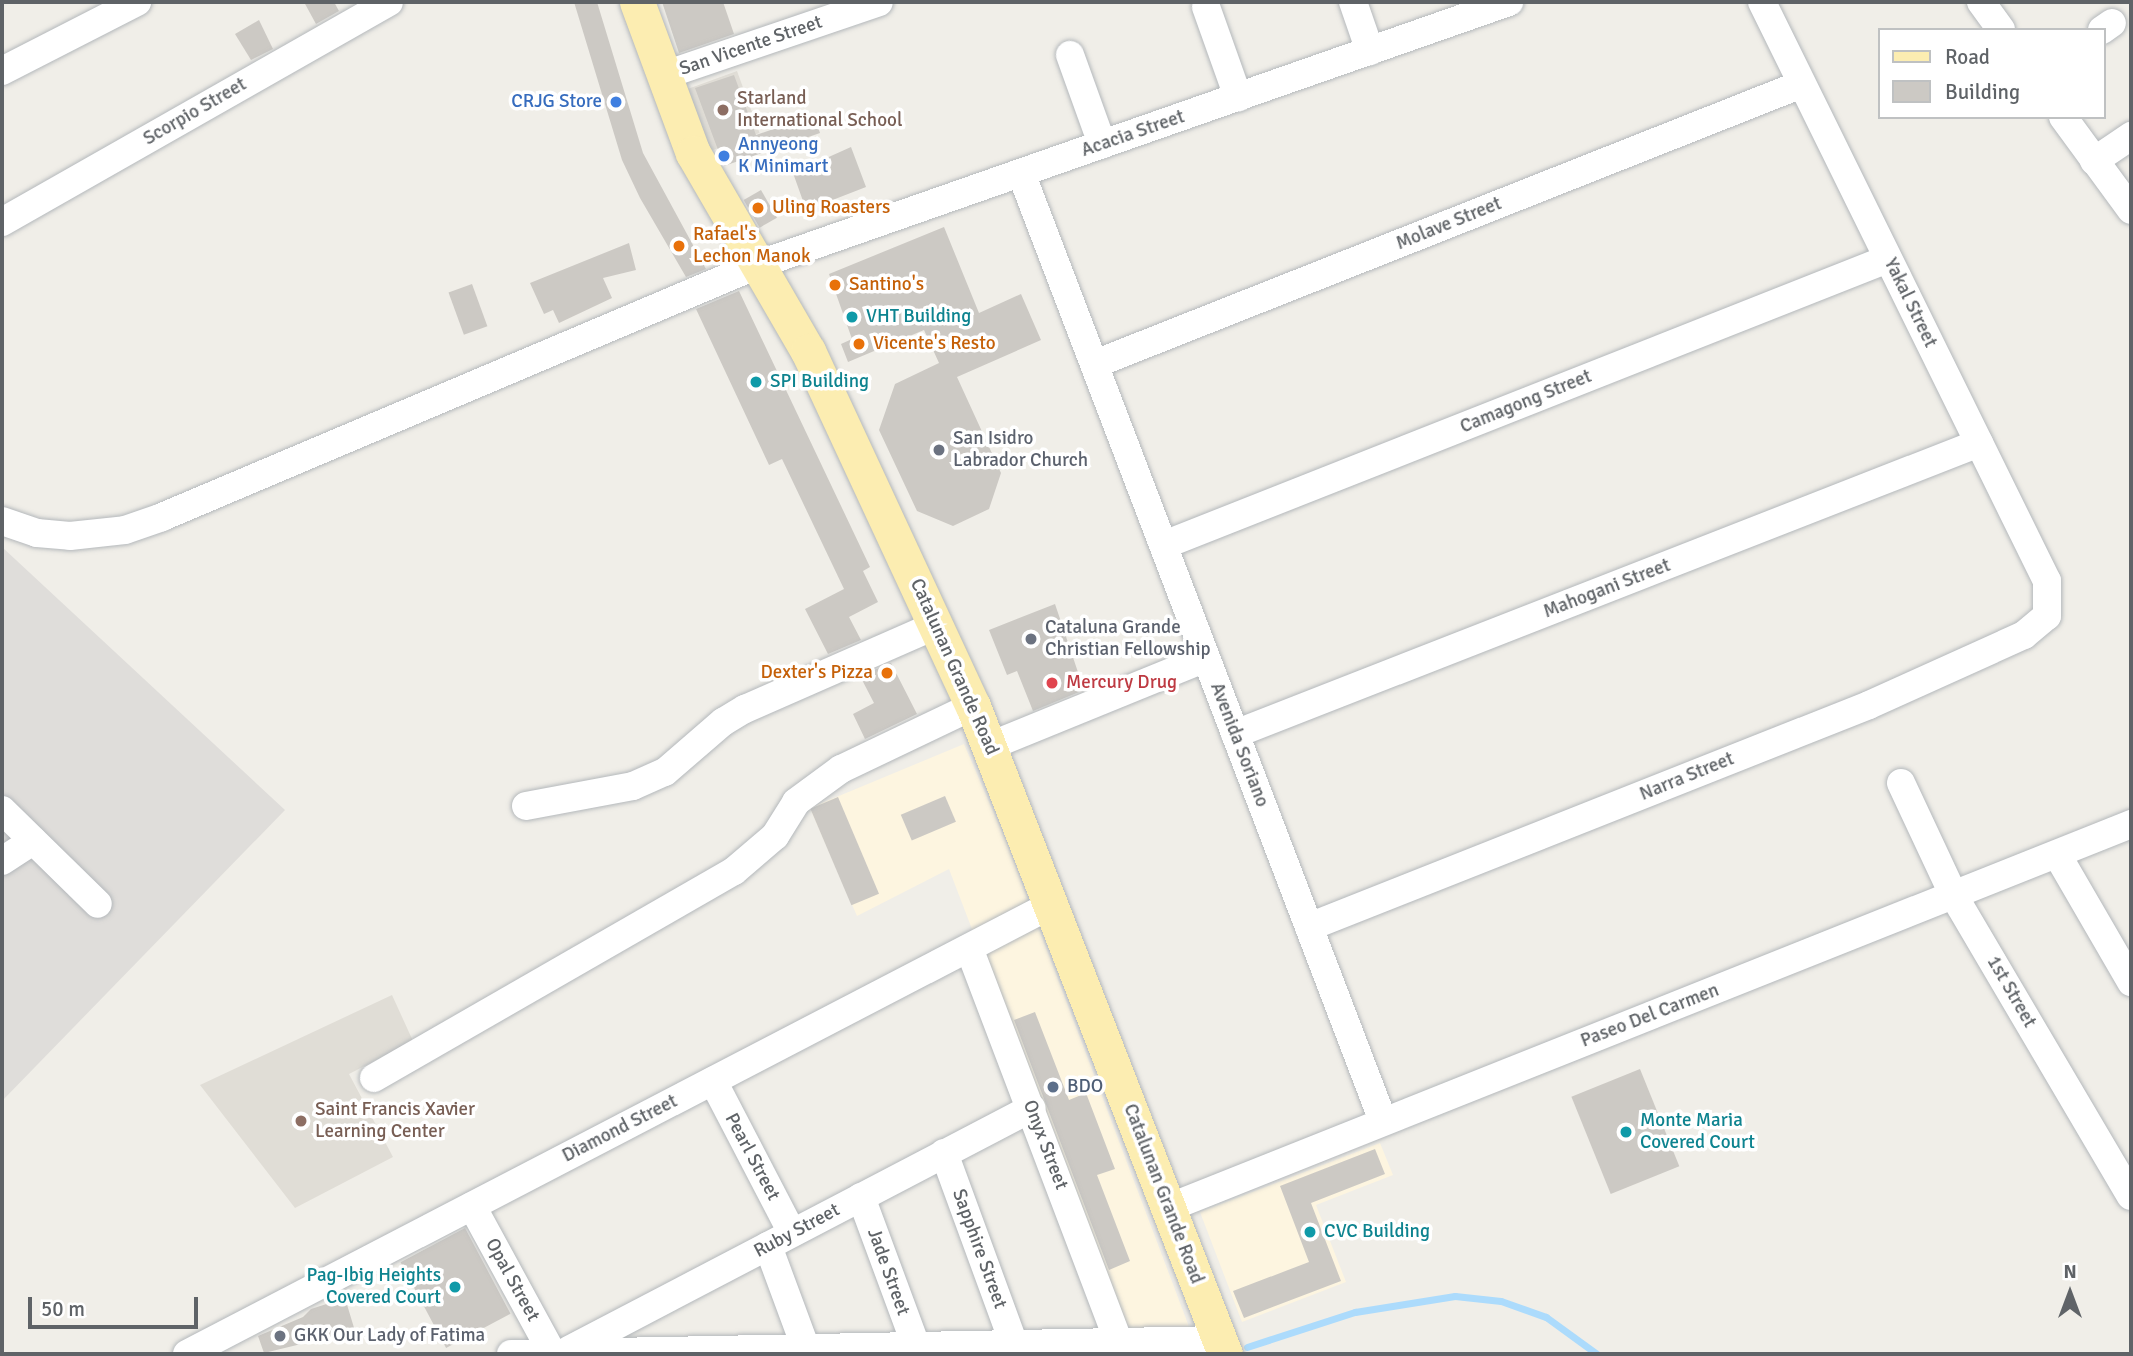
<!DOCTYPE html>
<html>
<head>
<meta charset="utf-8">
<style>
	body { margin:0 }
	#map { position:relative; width:2133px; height:1356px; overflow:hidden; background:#f0eee8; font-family:Signika,sans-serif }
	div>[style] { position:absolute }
	.commercial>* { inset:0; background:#fdf5e0 }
	.industrial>* { inset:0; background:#dfddda }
	.education>* { inset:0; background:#e0ddd6; transform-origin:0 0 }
	.stream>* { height:7px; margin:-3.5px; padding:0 3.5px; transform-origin:3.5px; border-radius:3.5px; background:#acdbfc }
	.building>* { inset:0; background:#ccc9c4; transform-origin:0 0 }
	.roads { filter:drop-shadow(0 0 2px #b4b8bb) drop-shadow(0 0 2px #b4b8bb) }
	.minor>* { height:28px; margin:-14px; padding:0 14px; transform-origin:14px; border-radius:14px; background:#fff }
	.major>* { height:35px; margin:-17.5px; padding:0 17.5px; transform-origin:17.5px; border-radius:17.5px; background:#fcedb1 }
	.dots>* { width:19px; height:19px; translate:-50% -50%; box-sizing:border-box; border:4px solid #fff; border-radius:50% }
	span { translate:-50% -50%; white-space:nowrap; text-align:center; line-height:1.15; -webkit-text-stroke:7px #fff; paint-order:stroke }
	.street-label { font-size:19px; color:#5f6367 }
	.education-label { font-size:19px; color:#785e54 }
	.left { translate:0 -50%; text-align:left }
	.shop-label { font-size:19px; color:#366cbe }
	.right { translate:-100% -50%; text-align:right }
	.food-label { font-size:19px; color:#c56008 }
	.culture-label { font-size:19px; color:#0d838f }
	.worship-label { font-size:19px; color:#5b616d }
	.health-label { font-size:19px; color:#be3a42 }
	.service-label { font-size:19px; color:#4e5e75 }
	.frame { position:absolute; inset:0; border:4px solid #5f6367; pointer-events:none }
	.legend { position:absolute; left:1878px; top:28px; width:228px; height:91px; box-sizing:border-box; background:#fff; border:2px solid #bfc1c2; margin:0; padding:9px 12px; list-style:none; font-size:21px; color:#5f6367 }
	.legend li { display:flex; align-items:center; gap:14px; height:35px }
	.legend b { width:35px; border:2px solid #bfc1c2 }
	.north { position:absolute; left:2035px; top:1258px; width:70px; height:70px; -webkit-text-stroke:5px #fff; paint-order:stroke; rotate:0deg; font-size:19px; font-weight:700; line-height:28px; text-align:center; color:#5f6367 }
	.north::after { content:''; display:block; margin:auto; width:24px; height:32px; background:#5f6367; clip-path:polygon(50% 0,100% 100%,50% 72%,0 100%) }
	.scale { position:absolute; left:28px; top:1297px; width:170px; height:32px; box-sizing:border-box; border:4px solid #5f6367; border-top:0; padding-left:9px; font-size:21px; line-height:24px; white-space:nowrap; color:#5f6367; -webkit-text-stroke:5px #fff; paint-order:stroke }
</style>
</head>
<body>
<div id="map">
	<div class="commercial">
		<div style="clip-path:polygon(964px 744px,1005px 839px,1191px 1332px,1126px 1332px,949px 869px,857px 916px,810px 808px)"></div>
		<div style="clip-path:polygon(1380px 1143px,1393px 1175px,1316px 1205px,1346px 1282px,1242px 1322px,1200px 1212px)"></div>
	</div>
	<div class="industrial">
		<div style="clip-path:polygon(2px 547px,285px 810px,2px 1101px)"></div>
	</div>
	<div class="education">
		<div style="left:737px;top:71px;width:66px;height:54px;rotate:70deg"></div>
		<div style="clip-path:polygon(392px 995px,413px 1041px,349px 1074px,393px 1157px,295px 1208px,200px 1085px)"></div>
	</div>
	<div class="stream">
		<div style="left:1247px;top:1347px;width:114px;rotate:-18deg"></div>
		<div style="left:1355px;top:1312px;width:101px;rotate:-9.1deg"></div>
		<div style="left:1455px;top:1296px;width:46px;rotate:6.2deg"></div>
		<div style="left:1501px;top:1301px;width:48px;rotate:19.6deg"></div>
		<div style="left:1546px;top:1317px;width:63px;rotate:36deg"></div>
	</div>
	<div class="building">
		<div style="clip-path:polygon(304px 2px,334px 2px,339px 11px,316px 24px)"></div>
		<div style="clip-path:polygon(574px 2px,597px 2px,643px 153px,706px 269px,686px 277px,640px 198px,622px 160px)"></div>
		<div style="clip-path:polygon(662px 2px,723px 2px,734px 34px,679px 53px)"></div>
		<div style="clip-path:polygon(259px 20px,273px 49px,251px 60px,235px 34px)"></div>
		<div style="clip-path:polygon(734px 75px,756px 135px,814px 115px,820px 133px,724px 166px,695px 88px)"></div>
		<div style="clip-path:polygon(851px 147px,866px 187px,830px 201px,833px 207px,808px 215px,793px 173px)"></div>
		<div style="left:761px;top:190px;width:32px;height:20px;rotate:60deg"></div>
		<div style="clip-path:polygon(944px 227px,979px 313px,1021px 294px,1041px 340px,957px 377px,1001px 473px,989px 509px,953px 526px,917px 511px,879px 430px,895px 384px,939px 363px,924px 330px,848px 362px,841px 344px,852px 339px,829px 274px)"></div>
		<div style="clip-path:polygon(629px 243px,636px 270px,603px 278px,612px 298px,559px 323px,553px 310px,544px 314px,530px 283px)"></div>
		<div style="left:472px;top:284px;width:45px;height:25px;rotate:70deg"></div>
		<div style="clip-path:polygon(739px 291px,870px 567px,863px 571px,878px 602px,849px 617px,861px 640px,828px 654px,805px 609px,844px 589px,782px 459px,769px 465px,696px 309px)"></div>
		<div style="clip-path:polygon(1055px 604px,1084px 690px,1033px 711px,1017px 671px,1007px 675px,989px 630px)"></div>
		<div style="clip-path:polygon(891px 663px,917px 714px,865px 739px,853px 714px,874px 703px,860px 676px)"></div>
		<div style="left:945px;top:796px;width:28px;height:48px;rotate:67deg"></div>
		<div style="left:838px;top:797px;width:105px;height:30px;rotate:67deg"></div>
		<div style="clip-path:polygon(1035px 1012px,1069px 1100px,1086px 1093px,1115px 1169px,1097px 1175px,1130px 1261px,1109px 1270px,1014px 1020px)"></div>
		<div style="left:1640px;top:1069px;width:105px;height:74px;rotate:68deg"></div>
		<div style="clip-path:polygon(1375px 1149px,1385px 1174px,1311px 1203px,1341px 1281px,1244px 1318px,1233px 1291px,1309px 1262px,1280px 1186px)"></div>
		<div style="left:465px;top:1228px;width:97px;height:73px;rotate:62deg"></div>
		<div style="clip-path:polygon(345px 1298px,355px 1331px,264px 1353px,258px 1336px,303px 1317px,311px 1309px)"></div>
	</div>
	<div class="roads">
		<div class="minor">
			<div style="left:1353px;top:2px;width:52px;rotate:70.9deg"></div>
			<div style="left:1981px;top:2px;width:34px;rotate:54deg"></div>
			<div style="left:1206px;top:7px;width:96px;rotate:70.4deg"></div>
			<div style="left:2102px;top:30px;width:12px;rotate:-35deg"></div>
			<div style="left:1070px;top:55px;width:95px;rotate:70.2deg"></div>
			<div style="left:2px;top:71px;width:152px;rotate:-27.1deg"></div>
			<div style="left:662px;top:76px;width:229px;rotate:-18.8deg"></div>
			<div style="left:2063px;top:117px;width:115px;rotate:53.8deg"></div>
			<div style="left:2094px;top:161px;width:45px;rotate:-34deg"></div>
			<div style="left:1021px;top:173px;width:1015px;rotate:69.1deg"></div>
			<div style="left:2px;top:222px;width:445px;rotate:-29.6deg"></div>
			<div style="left:1095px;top:364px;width:760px;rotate:-21.61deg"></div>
			<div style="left:2px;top:521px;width:37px;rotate:19deg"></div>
			<div style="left:37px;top:533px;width:33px;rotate:5deg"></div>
			<div style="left:70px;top:536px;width:55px;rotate:-6.2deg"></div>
			<div style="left:125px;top:530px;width:39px;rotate:-19deg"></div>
			<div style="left:162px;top:517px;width:646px;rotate:-22.95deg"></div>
			<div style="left:757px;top:265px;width:797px;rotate:-19.28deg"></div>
			<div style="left:1164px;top:545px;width:778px;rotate:-21.56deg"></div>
			<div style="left:1235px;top:734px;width:799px;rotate:-21.36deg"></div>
			<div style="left:990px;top:746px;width:233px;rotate:-22.2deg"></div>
			<div style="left:1901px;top:783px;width:125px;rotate:64.9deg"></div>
			<div style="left:1954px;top:896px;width:348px;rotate:59.5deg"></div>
			<div style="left:526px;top:806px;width:109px;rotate:-10.6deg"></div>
			<div style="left:633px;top:786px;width:35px;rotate:-24deg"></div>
			<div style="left:665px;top:772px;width:77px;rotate:-40.8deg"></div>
			<div style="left:723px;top:722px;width:26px;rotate:-31deg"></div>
			<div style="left:745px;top:709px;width:209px;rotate:-23.7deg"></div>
			<div style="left:2px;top:810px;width:134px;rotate:44.4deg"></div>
			<div style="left:2058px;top:856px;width:146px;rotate:59.9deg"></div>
			<div style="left:2px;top:861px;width:37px;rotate:-33deg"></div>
			<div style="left:1309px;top:927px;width:602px;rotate:-21.62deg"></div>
			<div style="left:1869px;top:705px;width:170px;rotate:-24.3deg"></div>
			<div style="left:2024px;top:635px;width:30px;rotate:-40deg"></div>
			<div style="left:2047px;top:616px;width:35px;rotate:-90deg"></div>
			<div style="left:2047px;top:581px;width:645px;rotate:-116.21deg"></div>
			<div style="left:969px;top:948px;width:422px;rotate:69.2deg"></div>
			<div style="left:374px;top:1078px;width:415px;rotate:-29.9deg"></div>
			<div style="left:734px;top:871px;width:54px;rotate:-40.5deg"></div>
			<div style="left:775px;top:836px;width:40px;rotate:-58deg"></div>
			<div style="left:796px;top:802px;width:56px;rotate:-36.3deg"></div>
			<div style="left:841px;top:769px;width:146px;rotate:-25.5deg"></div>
			<div style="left:713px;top:1081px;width:171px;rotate:62.5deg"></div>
			<div style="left:944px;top:1153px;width:203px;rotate:69.9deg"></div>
			<div style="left:861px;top:1197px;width:159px;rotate:69.7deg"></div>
			<div style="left:472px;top:1206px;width:167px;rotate:61.4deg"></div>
			<div style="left:1168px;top:1208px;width:1037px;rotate:-21.74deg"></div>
			<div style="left:768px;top:1246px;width:110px;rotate:69.7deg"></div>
			<div style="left:569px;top:1350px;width:522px;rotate:-27.6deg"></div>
			<div style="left:187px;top:1354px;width:976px;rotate:-27.46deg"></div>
			<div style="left:511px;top:1354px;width:709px;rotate:-1.13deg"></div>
		</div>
		<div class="major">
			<div style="left:637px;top:2px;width:161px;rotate:69.7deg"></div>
			<div style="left:693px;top:153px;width:229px;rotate:59.9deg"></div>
			<div style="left:808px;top:351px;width:391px;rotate:65.1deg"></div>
			<div style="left:973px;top:706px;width:695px;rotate:68.75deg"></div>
		</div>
	</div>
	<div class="dots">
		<div style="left:616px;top:102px;background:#3f7fe0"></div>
		<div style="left:723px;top:110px;background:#8d6e63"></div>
		<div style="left:724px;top:156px;background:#3f7fe0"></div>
		<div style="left:758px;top:208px;background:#e8710a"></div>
		<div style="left:679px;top:246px;background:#e8710a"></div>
		<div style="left:835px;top:285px;background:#e8710a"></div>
		<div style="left:852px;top:317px;background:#0f9aa8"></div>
		<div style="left:859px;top:344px;background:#e8710a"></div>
		<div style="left:756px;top:382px;background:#0f9aa8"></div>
		<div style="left:939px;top:450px;background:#6b7280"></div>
		<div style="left:1031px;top:639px;background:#6b7280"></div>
		<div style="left:887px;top:673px;background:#e8710a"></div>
		<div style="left:1052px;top:683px;background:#e0444e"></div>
		<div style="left:1053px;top:1087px;background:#5c6f8a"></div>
		<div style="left:301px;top:1121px;background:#8d6e63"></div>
		<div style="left:1626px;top:1132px;background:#0f9aa8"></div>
		<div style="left:1310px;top:1232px;background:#0f9aa8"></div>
		<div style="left:455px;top:1287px;background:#0f9aa8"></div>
		<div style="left:280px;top:1336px;background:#6b7280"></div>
	</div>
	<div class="street-label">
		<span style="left:751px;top:46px;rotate:-19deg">San Vicente Street</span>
		<span style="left:195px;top:112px;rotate:-30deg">Scorpio Street</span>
		<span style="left:1133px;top:134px;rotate:-19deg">Acacia Street</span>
		<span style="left:1449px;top:224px;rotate:-22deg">Molave Street</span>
		<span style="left:1910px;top:303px;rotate:64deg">Yakal Street</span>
		<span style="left:1526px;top:402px;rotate:-22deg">Camagong Street</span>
		<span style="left:1607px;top:589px;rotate:-21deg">Mahogani Street</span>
		<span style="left:954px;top:667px;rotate:66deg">Catalunan Grande Road</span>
		<span style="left:1239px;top:745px;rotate:69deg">Avenida Soriano</span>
		<span style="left:1687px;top:777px;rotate:-22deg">Narra Street</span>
		<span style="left:2011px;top:992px;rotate:60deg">1st Street</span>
		<span style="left:1650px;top:1016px;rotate:-21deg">Paseo Del Carmen</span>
		<span style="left:620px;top:1129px;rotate:-27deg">Diamond Street</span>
		<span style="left:1045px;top:1145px;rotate:69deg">Onyx Street</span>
		<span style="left:752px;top:1157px;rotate:62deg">Pearl Street</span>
		<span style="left:1163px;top:1194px;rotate:69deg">Catalunan Grande Road</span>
		<span style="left:797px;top:1231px;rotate:-28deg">Ruby Street</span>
		<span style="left:979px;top:1249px;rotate:70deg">Sapphire Street</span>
		<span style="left:888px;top:1272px;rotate:70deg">Jade Street</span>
		<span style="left:512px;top:1280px;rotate:61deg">Opal Street</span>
	</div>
	<div class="education-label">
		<span class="left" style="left:737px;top:110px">Starland<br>International School</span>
		<span class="left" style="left:315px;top:1121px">Saint Francis Xavier<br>Learning Center</span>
	</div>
	<div class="shop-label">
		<span class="right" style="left:602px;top:102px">CRJG Store</span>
		<span class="left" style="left:738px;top:156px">Annyeong<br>K Minimart</span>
	</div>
	<div class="food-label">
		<span class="left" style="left:772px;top:208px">Uling Roasters</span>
		<span class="left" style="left:693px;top:246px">Rafael's<br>Lechon Manok</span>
		<span class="left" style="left:849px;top:285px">Santino's</span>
		<span class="left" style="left:873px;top:344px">Vicente's Resto</span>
		<span class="right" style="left:873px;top:673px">Dexter's Pizza</span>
	</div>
	<div class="culture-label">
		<span class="left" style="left:866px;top:317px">VHT Building</span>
		<span class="left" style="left:770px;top:382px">SPI Building</span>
		<span class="left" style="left:1640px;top:1132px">Monte Maria<br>Covered Court</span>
		<span class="left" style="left:1324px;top:1232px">CVC Building</span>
		<span class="right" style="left:441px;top:1287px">Pag-Ibig Heights<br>Covered Court</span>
	</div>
	<div class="worship-label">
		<span class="left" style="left:953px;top:450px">San Isidro<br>Labrador Church</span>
		<span class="left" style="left:1045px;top:639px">Cataluna Grande<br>Christian Fellowship</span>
		<span class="left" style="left:294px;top:1336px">GKK Our Lady of Fatima</span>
	</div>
	<div class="health-label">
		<span class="left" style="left:1066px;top:683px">Mercury Drug</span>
	</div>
	<div class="service-label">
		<span class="left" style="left:1067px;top:1087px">BDO</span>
	</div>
	<div class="frame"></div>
	<ul class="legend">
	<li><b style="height:9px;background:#fcedb1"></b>Road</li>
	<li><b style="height:19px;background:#ccc9c4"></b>Building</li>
	</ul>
	<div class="north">N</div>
	<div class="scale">50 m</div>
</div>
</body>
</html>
